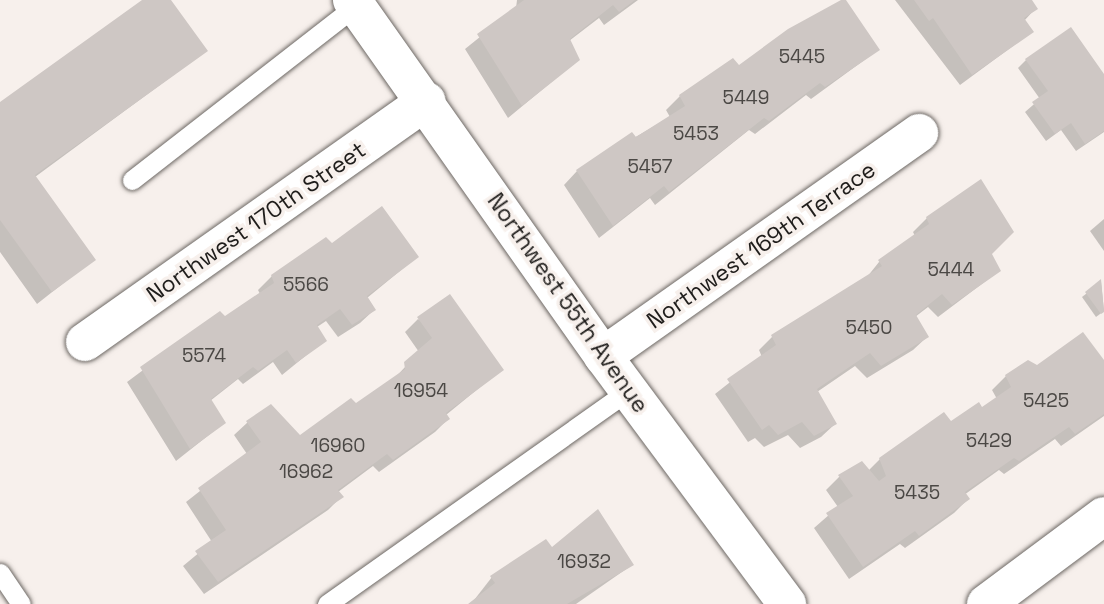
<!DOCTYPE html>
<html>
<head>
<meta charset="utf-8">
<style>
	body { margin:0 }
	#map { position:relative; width:1104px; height:604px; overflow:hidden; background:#f7f0ec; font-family:"Space Grotesk",sans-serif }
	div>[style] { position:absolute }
	.shadow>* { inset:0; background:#0003 }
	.building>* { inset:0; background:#cec7c4 }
	.roads { filter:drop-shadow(0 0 2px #6d6864) drop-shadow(0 0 2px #6d6864) }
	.lane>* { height:19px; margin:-9.5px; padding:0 9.5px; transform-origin:9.5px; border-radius:9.5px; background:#fff }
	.street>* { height:38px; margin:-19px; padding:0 19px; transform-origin:19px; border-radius:19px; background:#fff }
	span { translate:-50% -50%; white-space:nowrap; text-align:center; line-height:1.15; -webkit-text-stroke:7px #f7f0ec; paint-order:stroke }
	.number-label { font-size:19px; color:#4b4845 }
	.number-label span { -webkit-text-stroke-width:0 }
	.street-label { font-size:23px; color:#1f1d1b }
</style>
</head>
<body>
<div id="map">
	<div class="shadow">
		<div style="clip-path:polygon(145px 0,169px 0,206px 51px,35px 177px,94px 259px,37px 304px,0 252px,0 104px)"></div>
		<div style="clip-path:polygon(517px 0,638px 0,604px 25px,599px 18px,569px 41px,578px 60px,508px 118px,465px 49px,516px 8px)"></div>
		<div style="clip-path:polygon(895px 0,1031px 0,1036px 8px,1024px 21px,1032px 32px,960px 85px)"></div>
		<div style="clip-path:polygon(878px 50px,811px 99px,806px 95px,755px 134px,749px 130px,655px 205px,650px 198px,599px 238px,564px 185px,577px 171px,670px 117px,666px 110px,680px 96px,738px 67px)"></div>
		<div style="clip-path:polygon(1026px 60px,1104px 82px,1104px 132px,1076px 151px,1061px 130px,1046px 141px,1025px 112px,1040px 99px,1018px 68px)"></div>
		<div style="clip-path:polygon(927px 218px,990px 254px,999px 271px,938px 317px,928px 307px,915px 317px,927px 337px,913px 350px,867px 378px,855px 366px,817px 392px,835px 424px,821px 437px,800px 448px,788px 435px,764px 447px,755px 438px,748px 442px,715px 394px,762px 357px,759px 350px,772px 337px,867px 277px,879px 262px,915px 236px,913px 232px)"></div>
		<div style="clip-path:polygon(1104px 219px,1104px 251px,1090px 231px)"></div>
		<div style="clip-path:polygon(332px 245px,417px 257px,367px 298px,374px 310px,360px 323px,338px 337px,326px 321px,317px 327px,325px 340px,282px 375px,273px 362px,243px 384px,238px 379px,210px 401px,224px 423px,176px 461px,127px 382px,220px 313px,225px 318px,260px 294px,258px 290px,272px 276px)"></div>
		<div style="clip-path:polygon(1101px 282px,1104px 311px,1096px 317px,1082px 297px)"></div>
		<div style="clip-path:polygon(418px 319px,501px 370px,446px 415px,448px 419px,435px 432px,379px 472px,373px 466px,338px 492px,341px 497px,328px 510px,204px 594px,183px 566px,212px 542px,186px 502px,247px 454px,234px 435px,248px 422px,300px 438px,356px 406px,392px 381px,419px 352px,405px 332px)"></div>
		<div style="clip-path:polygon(1104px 363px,1104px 416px,1061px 446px,1055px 439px,1004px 474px,999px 470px,964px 495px,968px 499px,954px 513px,905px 548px,900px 544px,849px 579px,814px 528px,838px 507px,826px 490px,839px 477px,868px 471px,880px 459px,982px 410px,997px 399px,992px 390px,1006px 376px,1037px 367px)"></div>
		<div style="clip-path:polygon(552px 550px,632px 565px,576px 604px,471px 604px,492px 577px)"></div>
	</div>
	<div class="building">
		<div style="clip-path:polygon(142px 0,171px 0,208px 51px,35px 175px,96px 260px,52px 292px,0 220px,0 102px)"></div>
		<div style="clip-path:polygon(524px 0,635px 0,619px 12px,613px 5px,570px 39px,580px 60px,522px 106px,477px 34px)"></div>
		<div style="clip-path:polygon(841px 0,846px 0,880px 50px,825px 87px,820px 83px,769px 121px,764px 118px,669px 192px,664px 186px,613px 226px,576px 170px,632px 132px,636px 137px,685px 106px,679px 95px,733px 58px,739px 65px,788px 29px)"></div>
		<div style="clip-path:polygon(914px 0,1032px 0,1038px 9px,1024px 18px,1034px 32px,972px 75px,933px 18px,929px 21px)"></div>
		<div style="clip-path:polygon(1071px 27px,1104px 74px,1104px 131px,1085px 144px,1071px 123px,1055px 134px,1032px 102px,1048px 91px,1025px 59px)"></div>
		<div style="clip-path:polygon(981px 179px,1014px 232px,992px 254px,1001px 271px,952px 305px,942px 294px,916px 315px,929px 337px,881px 366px,870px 353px,817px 389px,837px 424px,814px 436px,802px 422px,778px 435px,769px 425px,762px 430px,727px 379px,776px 345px,771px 335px,882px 266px,878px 260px,929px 224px,926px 217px)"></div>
		<div style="clip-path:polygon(382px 206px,419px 257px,367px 296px,376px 310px,352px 325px,340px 309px,317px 325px,327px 341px,296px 363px,287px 350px,258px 371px,253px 367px,211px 399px,226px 423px,190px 449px,140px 367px,220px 311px,225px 316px,274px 283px,271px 275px,326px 237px,332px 243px)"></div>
		<div style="clip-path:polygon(1101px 279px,1104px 312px,1101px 314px,1085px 292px)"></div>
		<div style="clip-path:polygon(450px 294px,504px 370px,446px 413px,450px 419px,393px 460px,387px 454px,338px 490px,344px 497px,218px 582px,195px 551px,226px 530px,198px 488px,261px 442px,246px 421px,271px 404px,300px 435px,351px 398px,356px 403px,405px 369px,404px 362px,432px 338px,417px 317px)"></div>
		<div style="clip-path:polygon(1083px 332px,1104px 360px,1104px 414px,1075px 434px,1069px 427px,1019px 461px,1014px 458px,965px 492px,970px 499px,919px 536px,915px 531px,863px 567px,826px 513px,853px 496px,838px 475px,862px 461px,879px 481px,886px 476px,879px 458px,944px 412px,951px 421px,979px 402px,982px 407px,1011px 387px,1005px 375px,1028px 360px,1037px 365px)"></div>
		<div style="clip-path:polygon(598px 509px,634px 565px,567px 604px,468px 604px,495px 583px,490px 576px,546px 539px,552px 547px)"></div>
	</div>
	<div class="roads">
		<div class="lane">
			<div style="left:132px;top:180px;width:285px;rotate:-37.9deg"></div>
			<div style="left:0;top:573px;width:37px;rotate:56deg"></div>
			<div style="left:327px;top:604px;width:369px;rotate:-35.3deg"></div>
		</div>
		<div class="street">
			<div style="left:352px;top:0;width:436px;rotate:54.8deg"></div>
			<div style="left:603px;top:356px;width:309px;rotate:53.4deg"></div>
			<div style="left:85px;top:342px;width:418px;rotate:-35.2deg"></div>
			<div style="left:603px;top:356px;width:387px;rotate:-35.2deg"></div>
			<div style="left:986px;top:604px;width:147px;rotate:-36.7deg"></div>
		</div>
	</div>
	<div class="number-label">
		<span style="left:802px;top:57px">5445</span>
		<span style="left:746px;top:98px">5449</span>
		<span style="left:696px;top:134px">5453</span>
		<span style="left:650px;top:167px">5457</span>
		<span style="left:951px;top:270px">5444</span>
		<span style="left:306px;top:285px">5566</span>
		<span style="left:869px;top:328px">5450</span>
		<span style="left:204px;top:356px">5574</span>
		<span style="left:421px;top:391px">16954</span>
		<span style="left:1046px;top:401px">5425</span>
		<span style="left:989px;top:441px">5429</span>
		<span style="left:338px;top:446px">16960</span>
		<span style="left:306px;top:472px">16962</span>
		<span style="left:917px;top:493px">5435</span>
		<span style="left:584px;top:562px">16932</span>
	</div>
	<div class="street-label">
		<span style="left:256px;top:222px;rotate:-35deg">Northwest 170th Street</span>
		<span style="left:761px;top:245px;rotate:-35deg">Northwest 169th Terrace</span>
		<span style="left:568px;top:303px;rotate:55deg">Northwest 55th Avenue</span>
	</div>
</div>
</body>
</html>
